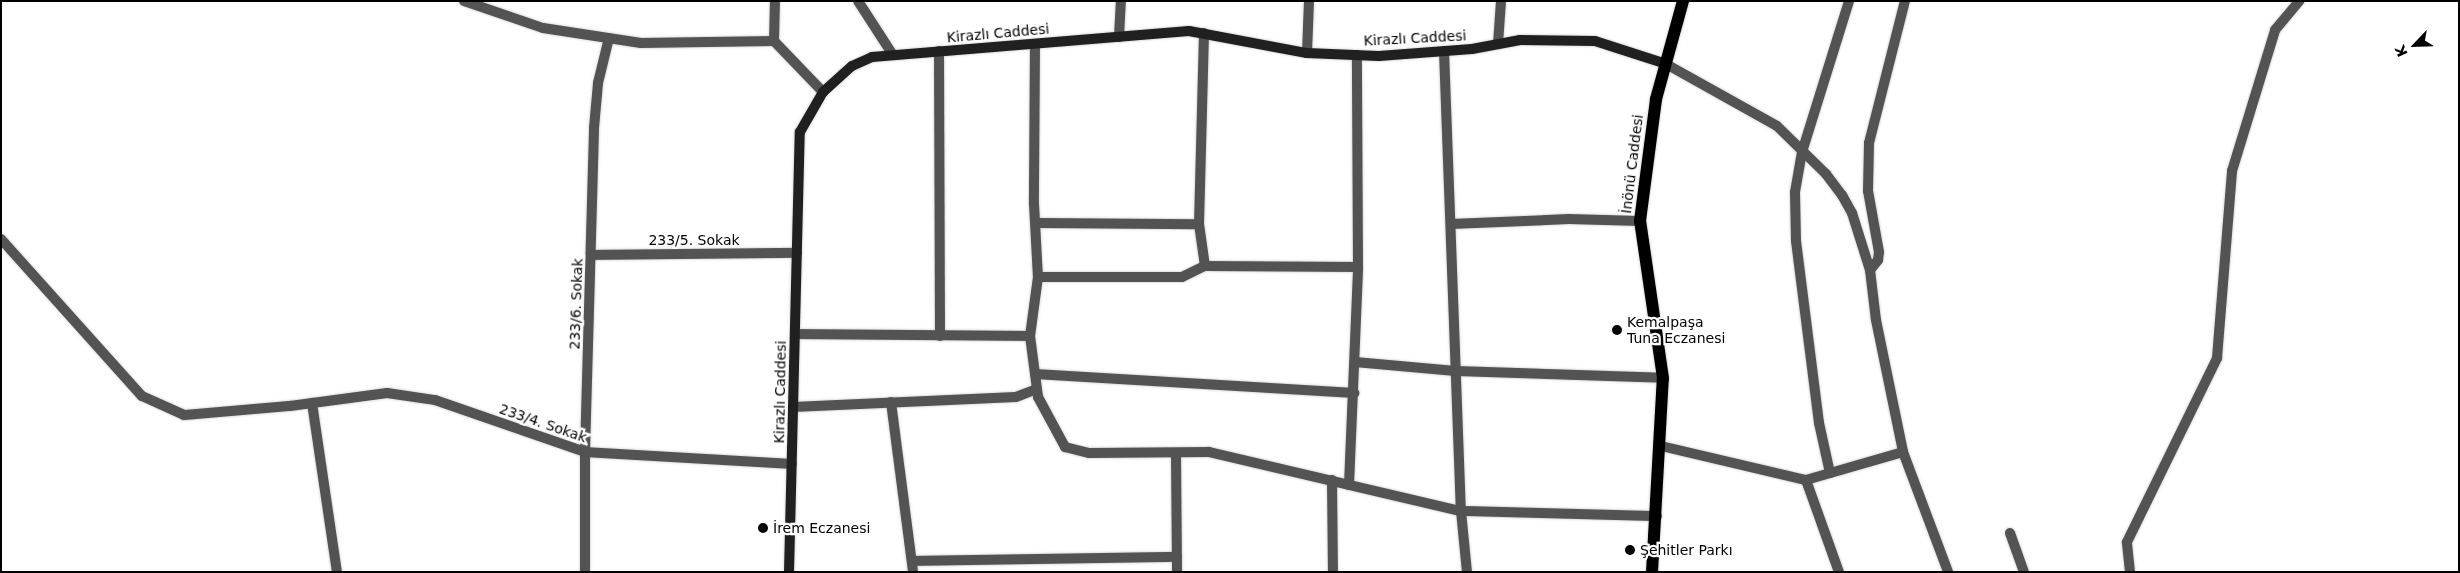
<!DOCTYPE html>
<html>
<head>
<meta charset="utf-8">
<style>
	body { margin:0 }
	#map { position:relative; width:2460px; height:573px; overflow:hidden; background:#fff; font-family:"DejaVu Sans",sans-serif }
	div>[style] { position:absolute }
	.roads { filter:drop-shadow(0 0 1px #dbdbdb) drop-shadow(0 0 1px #dbdbdb) }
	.service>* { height:10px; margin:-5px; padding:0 5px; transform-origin:5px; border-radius:5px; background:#535353 }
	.minor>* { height:10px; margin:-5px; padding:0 5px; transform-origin:5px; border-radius:5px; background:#535353 }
	.tertiary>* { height:10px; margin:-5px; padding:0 5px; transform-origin:5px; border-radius:5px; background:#535353 }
	.secondary>* { height:10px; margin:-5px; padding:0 5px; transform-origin:5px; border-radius:5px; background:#202020 }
	.primary>* { height:12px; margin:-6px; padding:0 6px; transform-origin:6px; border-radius:6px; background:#000 }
	.dots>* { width:14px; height:14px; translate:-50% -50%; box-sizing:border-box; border:2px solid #fff; border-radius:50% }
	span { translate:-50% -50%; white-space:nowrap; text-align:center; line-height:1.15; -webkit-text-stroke:4.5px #fff; paint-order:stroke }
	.street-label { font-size:14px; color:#000 }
	.poi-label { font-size:14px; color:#000 }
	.left { translate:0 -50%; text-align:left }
	.frame { position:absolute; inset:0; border:2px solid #000; pointer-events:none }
	.north { position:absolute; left:2390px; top:20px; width:50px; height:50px; -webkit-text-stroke:4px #fff; paint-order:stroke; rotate:246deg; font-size:14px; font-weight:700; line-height:20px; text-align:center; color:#000 }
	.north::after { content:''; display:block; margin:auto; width:18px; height:22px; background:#000; clip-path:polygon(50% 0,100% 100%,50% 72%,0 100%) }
</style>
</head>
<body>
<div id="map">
	<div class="roads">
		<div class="service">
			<div style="left:1px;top:239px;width:211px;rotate:48.1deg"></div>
			<div style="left:142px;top:396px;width:46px;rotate:24.3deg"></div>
			<div style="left:184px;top:415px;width:106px;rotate:-4.9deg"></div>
		</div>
		<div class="minor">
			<div style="left:464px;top:1px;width:83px;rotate:18.9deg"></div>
			<div style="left:543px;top:28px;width:99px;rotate:8.7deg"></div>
			<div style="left:641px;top:43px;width:133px;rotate:-0.9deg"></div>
			<div style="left:774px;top:41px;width:71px;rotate:46.1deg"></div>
			<div style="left:858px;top:1px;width:64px;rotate:57.1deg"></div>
			<div style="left:1204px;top:33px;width:191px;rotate:91.5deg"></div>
			<div style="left:1199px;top:224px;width:42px;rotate:81.9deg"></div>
			<div style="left:1119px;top:37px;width:36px;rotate:-87deg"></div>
			<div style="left:774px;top:41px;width:40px;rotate:-88.6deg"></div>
			<div style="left:1035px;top:44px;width:160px;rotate:90.4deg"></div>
			<div style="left:1034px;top:204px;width:73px;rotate:86.9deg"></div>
			<div style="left:1038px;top:277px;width:60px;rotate:97.7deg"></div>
			<div style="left:1030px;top:336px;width:62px;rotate:82.5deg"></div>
			<div style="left:1038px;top:397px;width:57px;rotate:61.6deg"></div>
			<div style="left:1065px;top:447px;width:25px;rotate:14deg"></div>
			<div style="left:1089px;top:453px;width:120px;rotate:-0.5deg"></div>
			<div style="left:1209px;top:452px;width:259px;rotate:13.2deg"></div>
			<div style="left:1461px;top:511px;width:196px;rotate:1.5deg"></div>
			<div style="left:1498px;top:44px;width:43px;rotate:-86deg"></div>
			<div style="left:939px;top:51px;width:285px;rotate:89.8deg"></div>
			<div style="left:1444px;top:51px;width:460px;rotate:87.9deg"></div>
			<div style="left:1461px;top:511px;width:61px;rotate:84.4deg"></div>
			<div style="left:1307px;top:53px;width:52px;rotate:-87.8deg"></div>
			<div style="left:1037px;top:223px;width:162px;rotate:0.4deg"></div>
			<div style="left:1451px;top:224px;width:118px;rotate:-2.4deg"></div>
			<div style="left:1569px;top:219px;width:71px;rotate:1.6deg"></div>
			<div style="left:591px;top:255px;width:206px;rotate:-0.6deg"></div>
			<div style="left:1870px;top:270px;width:13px;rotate:-51deg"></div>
			<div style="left:1878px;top:260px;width:8px;rotate:-83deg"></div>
			<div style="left:1879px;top:252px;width:62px;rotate:-100.2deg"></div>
			<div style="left:1868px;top:191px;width:48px;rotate:-88.8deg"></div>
			<div style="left:1869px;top:143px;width:146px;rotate:-75.8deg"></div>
			<div style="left:1038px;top:277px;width:144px"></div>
			<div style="left:1182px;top:277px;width:25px;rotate:-26deg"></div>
			<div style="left:1205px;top:266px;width:153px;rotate:0.4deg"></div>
			<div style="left:795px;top:334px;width:235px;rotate:0.5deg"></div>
			<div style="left:1355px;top:362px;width:101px;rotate:5.1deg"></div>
			<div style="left:1456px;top:371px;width:207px;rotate:1.9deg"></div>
			<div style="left:1035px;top:374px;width:320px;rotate:3.4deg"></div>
			<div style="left:891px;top:402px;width:171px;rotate:82.6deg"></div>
			<div style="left:312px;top:403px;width:171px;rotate:81.6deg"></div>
			<div style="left:290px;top:406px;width:98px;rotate:-7.6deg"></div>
			<div style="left:387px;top:393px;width:49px;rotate:8.3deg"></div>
			<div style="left:435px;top:400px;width:159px;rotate:19.1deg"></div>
			<div style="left:585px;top:452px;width:207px;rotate:3.3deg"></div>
			<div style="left:793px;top:407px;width:223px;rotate:-2.6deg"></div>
			<div style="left:1016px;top:397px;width:22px;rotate:-21deg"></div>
			<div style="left:1661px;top:446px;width:149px;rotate:13.2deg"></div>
			<div style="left:1806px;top:480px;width:101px;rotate:-16.1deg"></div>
			<div style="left:1176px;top:455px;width:117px;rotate:89.5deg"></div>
			<div style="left:1830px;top:473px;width:51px;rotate:-102.4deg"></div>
			<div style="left:1819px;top:423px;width:183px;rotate:-97.2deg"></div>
			<div style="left:1796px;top:241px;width:49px;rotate:-91.2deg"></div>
			<div style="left:1795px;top:192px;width:41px;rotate:-80.1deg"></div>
			<div style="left:1802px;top:152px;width:158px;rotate:-72.7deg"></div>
			<div style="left:1332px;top:480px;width:92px;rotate:89.4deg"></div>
			<div style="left:1806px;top:480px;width:98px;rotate:70.3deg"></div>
			<div style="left:1349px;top:485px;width:218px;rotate:-87.6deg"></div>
			<div style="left:1358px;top:267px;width:212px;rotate:-90.3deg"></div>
			<div style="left:2010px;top:533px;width:41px;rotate:70.3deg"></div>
			<div style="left:913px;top:561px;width:264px;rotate:-0.9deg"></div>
			<div style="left:585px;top:572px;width:120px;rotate:-90deg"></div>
			<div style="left:585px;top:452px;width:324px;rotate:-88.4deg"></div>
			<div style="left:594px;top:128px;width:45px;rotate:-84.9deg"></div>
			<div style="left:598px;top:83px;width:46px;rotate:-76.3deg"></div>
			<div style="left:2130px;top:572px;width:30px;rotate:-96deg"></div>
			<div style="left:2127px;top:542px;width:205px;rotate:-63.9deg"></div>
			<div style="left:2217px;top:358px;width:188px;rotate:-85.4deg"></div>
			<div style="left:2232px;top:171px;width:147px;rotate:-73deg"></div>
			<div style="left:2275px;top:30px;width:38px;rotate:-50deg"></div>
		</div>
		<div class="tertiary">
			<div style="left:1666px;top:64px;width:127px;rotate:29.2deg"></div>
			<div style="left:1777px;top:126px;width:69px;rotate:44.4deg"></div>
			<div style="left:1826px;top:174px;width:26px;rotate:53deg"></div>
			<div style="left:1842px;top:195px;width:21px;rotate:61deg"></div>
			<div style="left:1852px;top:213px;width:60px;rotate:72.5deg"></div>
			<div style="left:1870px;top:270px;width:50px;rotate:83.2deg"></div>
			<div style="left:1876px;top:320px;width:135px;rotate:78.4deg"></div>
			<div style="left:1903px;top:452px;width:128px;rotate:69.4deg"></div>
		</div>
		<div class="secondary">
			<div style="left:789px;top:572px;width:440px;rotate:-88.6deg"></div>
			<div style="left:800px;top:132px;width:46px;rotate:-60.1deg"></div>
			<div style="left:823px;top:92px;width:39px;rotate:-42deg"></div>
			<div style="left:852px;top:66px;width:22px;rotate:-24deg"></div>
			<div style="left:872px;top:57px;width:318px;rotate:-4.7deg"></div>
			<div style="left:1189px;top:31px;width:120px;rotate:10.6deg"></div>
			<div style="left:1307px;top:53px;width:72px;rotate:2.4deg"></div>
			<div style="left:1379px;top:56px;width:93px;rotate:-4.3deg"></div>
			<div style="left:1472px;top:49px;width:49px;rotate:-10.6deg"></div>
			<div style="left:1520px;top:40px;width:75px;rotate:0.8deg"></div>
			<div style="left:1595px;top:41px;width:75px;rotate:17.9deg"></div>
		</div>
		<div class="primary">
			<div style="left:1652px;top:572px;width:194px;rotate:-86.8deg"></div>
			<div style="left:1663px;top:378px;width:159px;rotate:-98.3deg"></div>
			<div style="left:1640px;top:221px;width:123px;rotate:-82.5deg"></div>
			<div style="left:1656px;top:99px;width:102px;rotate:-74.6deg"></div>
		</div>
	</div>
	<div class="dots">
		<div style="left:1617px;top:330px;background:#000"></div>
		<div style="left:763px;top:528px;background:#000"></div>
		<div style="left:1630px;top:550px;background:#000"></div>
	</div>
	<div class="street-label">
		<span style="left:998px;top:33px;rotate:-5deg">Kirazlı Caddesi</span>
		<span style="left:1415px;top:38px;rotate:-3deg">Kirazlı Caddesi</span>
		<span style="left:1632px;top:164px;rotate:-83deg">İnönü Caddesi</span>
		<span style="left:694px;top:240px">233/5. Sokak</span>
		<span style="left:576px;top:304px;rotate:-88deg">233/6. Sokak</span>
		<span style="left:780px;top:392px;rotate:-89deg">Kirazlı Caddesi</span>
		<span style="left:543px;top:423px;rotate:19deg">233/4. Sokak</span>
	</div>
	<div class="poi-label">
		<span class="left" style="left:1627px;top:330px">Kemalpaşa<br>Tuna Eczanesi</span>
		<span class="left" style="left:773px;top:528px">İrem Eczanesi</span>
		<span class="left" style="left:1640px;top:550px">Şehitler Parkı</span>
	</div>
	<div class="frame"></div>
	<div class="north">K</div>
</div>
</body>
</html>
